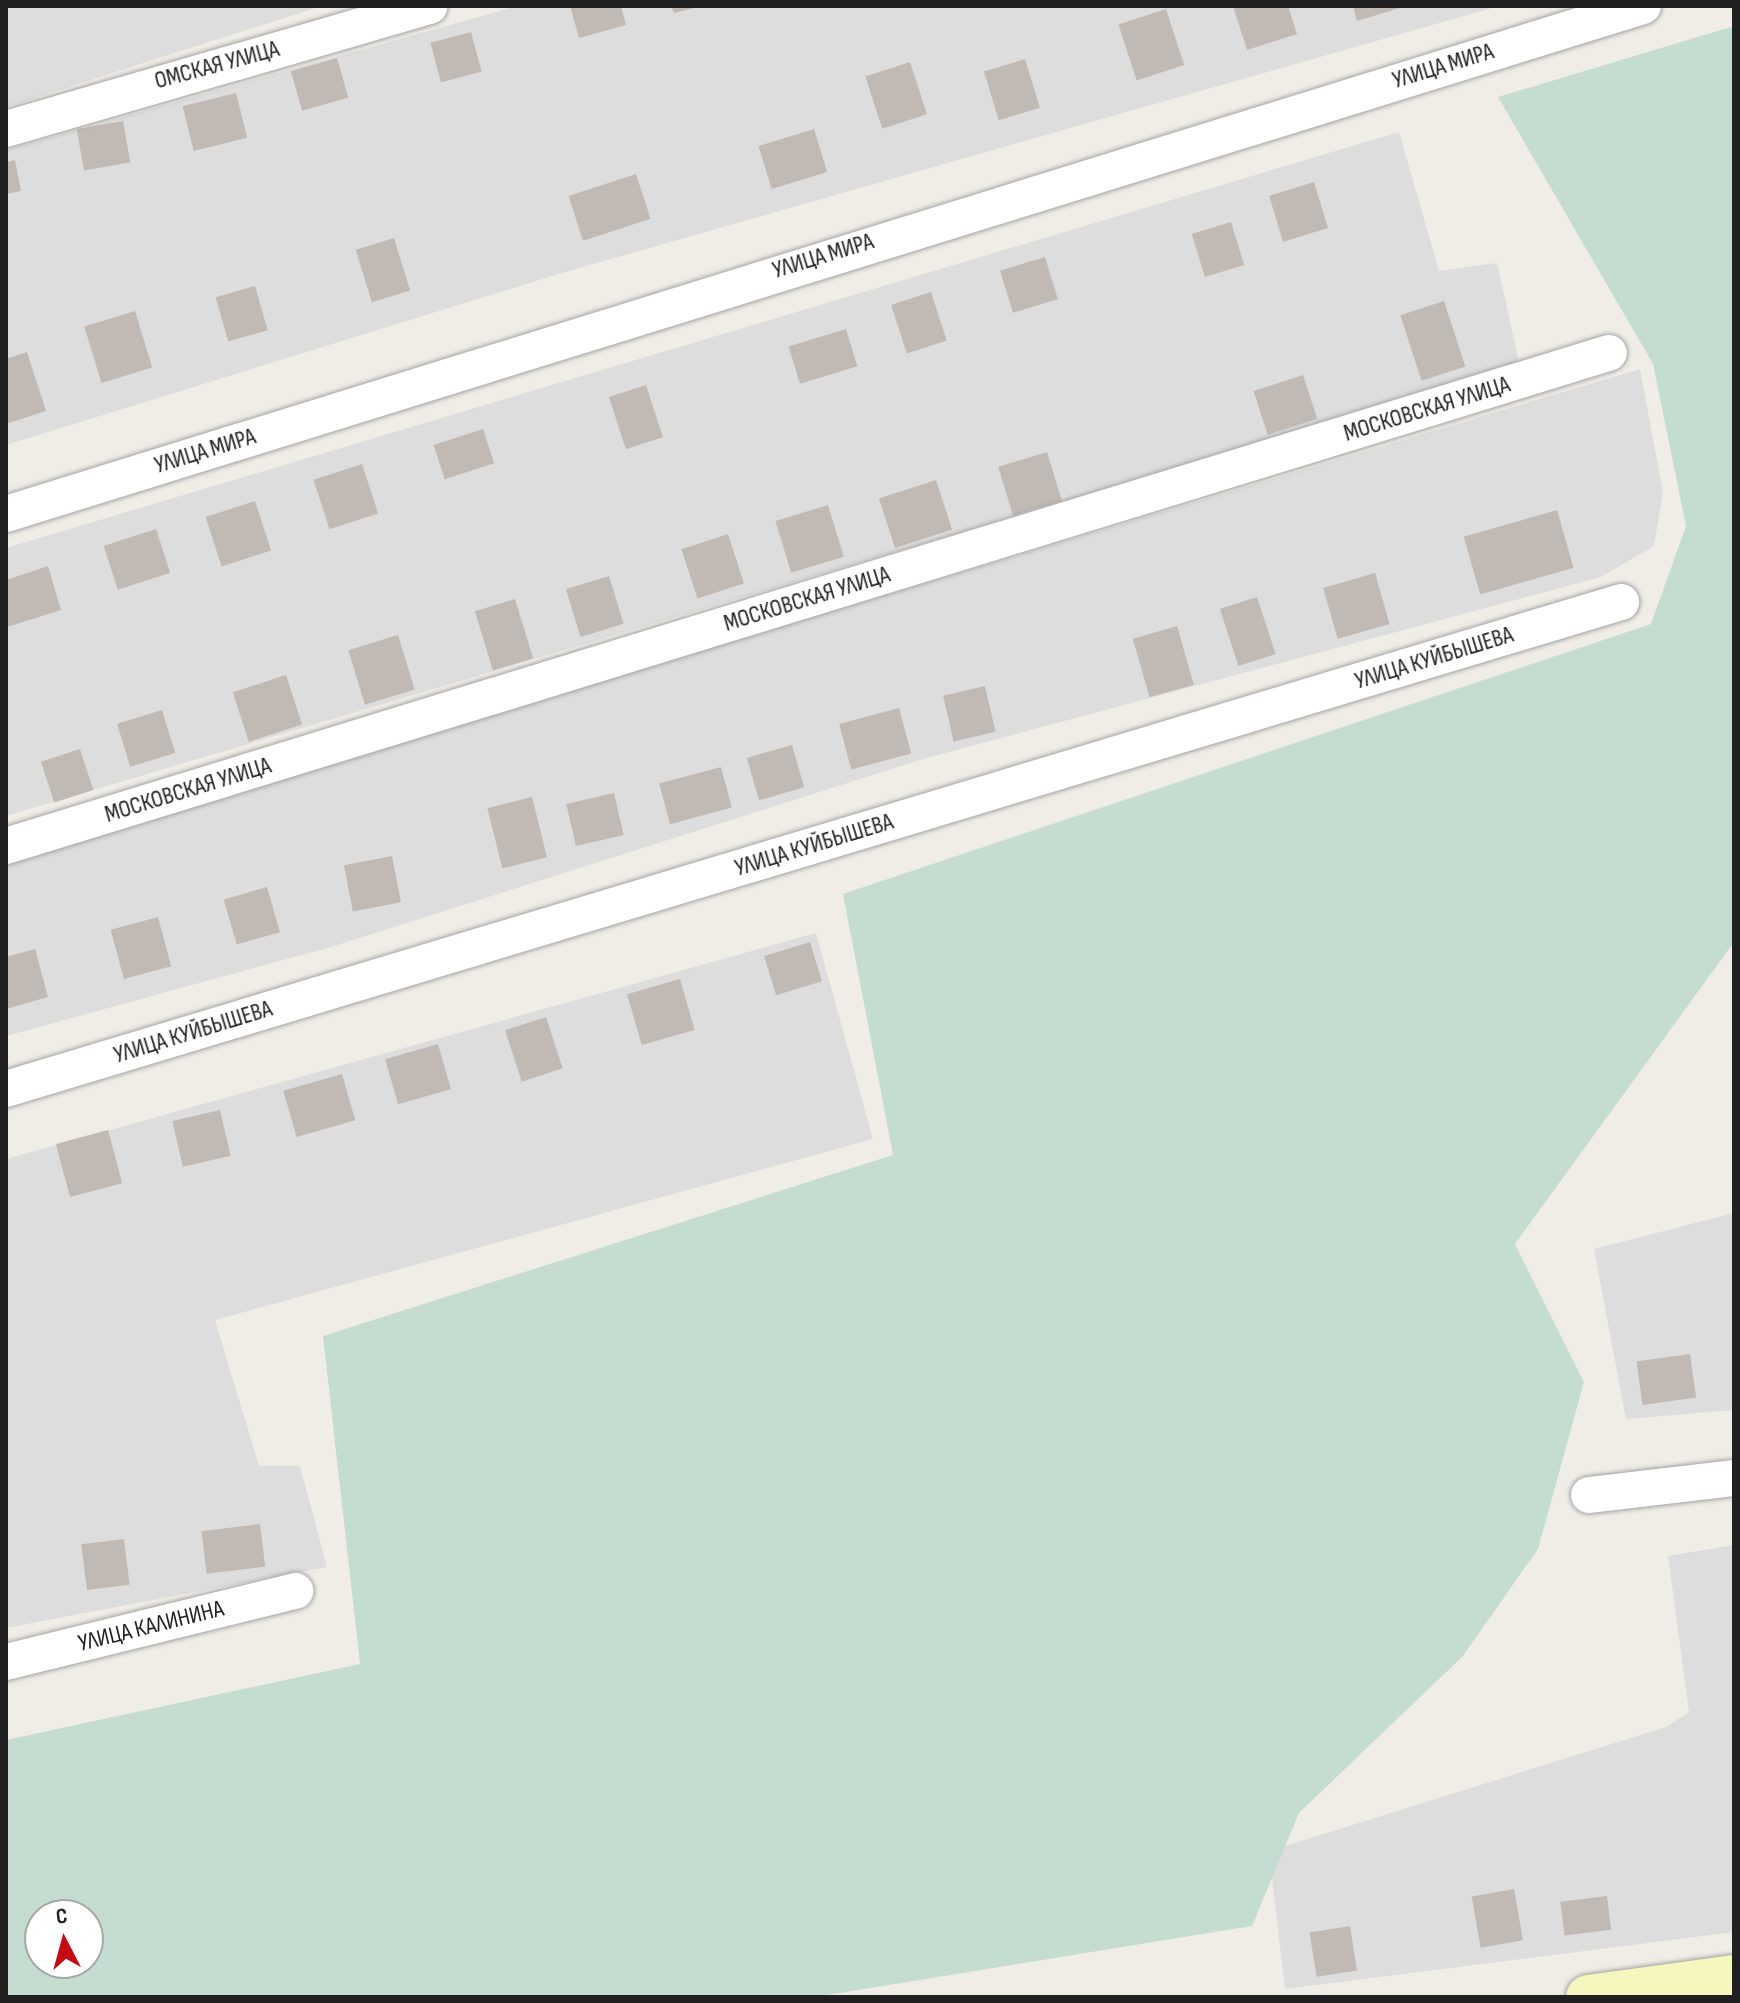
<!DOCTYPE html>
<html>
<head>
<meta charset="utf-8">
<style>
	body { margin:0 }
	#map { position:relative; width:1740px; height:2003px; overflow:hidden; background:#f0ede7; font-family:"Sofia Sans Condensed",sans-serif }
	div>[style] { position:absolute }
	.residential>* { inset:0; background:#dedddd }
	.wetland>* { inset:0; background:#c5ddd1 }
	.building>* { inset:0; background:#c1b9b4; transform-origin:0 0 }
	.roads { filter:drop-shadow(0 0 2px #a4a4a4) drop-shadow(0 0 2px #a4a4a4) }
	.minor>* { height:36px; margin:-18px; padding:0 18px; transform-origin:18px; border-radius:18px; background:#fff }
	.secondary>* { height:44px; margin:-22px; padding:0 22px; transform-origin:22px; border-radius:22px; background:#f6f6bf }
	span { translate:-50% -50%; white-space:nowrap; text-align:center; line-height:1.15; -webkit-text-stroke:6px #fff; paint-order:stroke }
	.street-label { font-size:24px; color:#202020 }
	.frame { position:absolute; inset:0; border:8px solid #202020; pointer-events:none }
	.north { position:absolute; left:24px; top:1899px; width:80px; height:80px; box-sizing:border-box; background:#fff; border:2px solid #a6a6a6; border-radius:50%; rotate:354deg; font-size:22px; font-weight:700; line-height:32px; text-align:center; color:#202020 }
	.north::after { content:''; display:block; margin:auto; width:28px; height:36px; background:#c50c15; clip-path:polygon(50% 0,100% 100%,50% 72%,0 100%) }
</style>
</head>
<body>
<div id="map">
	<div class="residential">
		<div style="clip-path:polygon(6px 6px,322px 6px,6px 107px)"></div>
		<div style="clip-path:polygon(517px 6px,1499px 6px,565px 272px,6px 445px,6px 150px)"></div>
		<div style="clip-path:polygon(1399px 132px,1439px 271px,1497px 263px,1520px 366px,6px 816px,6px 548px)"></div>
		<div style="clip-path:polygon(1640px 369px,1663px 493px,1654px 546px,1601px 577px,923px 759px,331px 947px,6px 1036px,6px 859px)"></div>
		<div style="clip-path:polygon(816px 933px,873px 1139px,215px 1320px,259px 1466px,300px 1466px,327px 1567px,6px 1628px,6px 1159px)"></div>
		<div style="clip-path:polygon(1734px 1213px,1734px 1410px,1626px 1419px,1594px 1249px)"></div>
		<div style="clip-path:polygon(1734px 1545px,1734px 1932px,1285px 1989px,1269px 1851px,1666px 1727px,1689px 1712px,1668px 1556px)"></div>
	</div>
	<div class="wetland">
		<div style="clip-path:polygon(evenodd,1734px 26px,1734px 942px,1515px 1244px,1584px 1382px,1538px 1549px,1463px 1656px,1299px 1813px,1252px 1926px,815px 1997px,6px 1997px,6px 1740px,360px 1664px,323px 1336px,893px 1155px,843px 894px,1651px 624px,1686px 526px,1653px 364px,1498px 97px,1734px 26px,40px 1915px,88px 1915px,88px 1963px,40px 1963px,40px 1915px)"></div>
	</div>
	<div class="building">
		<div style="clip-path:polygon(570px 6px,621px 6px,626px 25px,579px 38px)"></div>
		<div style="clip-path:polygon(671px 6px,698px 6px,698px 7px,674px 13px)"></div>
		<div style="clip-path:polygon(1233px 6px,1288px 6px,1297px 34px,1247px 50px)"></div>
		<div style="clip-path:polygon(1353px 6px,1403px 6px,1403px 7px,1357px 21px)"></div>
		<div style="left:1166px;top:9px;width:59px;height:50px;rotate:72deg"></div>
		<div style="left:471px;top:32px;width:41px;height:42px;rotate:75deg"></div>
		<div style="left:337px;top:58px;width:41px;height:48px;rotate:74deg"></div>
		<div style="left:1025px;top:59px;width:51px;height:43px;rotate:73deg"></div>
		<div style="left:910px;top:62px;width:55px;height:47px;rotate:72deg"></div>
		<div style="left:236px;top:93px;width:46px;height:55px;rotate:76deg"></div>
		<div style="left:123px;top:121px;width:42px;height:47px;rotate:80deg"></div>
		<div style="left:814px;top:129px;width:45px;height:58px;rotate:73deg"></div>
		<div style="clip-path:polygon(15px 160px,21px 191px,6px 194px,6px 162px)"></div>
		<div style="left:636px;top:174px;width:47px;height:71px;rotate:72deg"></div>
		<div style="left:1314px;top:182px;width:48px;height:47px;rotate:73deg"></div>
		<div style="left:1231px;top:222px;width:45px;height:41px;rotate:73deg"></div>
		<div style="left:394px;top:238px;width:55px;height:40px;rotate:73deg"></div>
		<div style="left:1045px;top:257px;width:44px;height:47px;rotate:73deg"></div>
		<div style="left:255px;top:286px;width:46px;height:41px;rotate:74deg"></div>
		<div style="left:931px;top:292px;width:51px;height:42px;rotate:72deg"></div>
		<div style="left:1444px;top:301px;width:69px;height:46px;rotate:72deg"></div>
		<div style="left:135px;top:311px;width:59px;height:53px;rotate:73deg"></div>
		<div style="left:846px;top:329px;width:39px;height:60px;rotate:73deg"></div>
		<div style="clip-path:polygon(27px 352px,46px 411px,6px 424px,6px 359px)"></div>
		<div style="left:1303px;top:375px;width:46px;height:52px;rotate:72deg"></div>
		<div style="left:646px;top:385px;width:55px;height:39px;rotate:72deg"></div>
		<div style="left:483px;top:429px;width:36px;height:52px;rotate:72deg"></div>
		<div style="left:1047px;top:452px;width:51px;height:51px;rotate:73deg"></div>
		<div style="left:362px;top:464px;width:52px;height:51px;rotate:72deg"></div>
		<div style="left:936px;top:480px;width:52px;height:60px;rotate:72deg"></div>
		<div style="left:255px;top:501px;width:52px;height:52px;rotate:72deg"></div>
		<div style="left:828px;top:505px;width:54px;height:55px;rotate:73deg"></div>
		<div style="left:1557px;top:510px;width:60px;height:97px;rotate:74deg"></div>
		<div style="left:156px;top:529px;width:46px;height:55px;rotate:72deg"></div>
		<div style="left:728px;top:534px;width:52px;height:49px;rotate:72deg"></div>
		<div style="clip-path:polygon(48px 566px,61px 610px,7px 627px,6px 580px)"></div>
		<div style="left:1375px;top:573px;width:53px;height:54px;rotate:74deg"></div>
		<div style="left:609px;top:576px;width:50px;height:45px;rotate:73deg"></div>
		<div style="left:1257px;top:597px;width:60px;height:39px;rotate:72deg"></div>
		<div style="left:515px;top:599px;width:62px;height:42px;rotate:73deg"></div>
		<div style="left:1177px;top:626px;width:61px;height:46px;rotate:74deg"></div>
		<div style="left:398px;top:635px;width:57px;height:52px;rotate:73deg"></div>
		<div style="left:286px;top:675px;width:52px;height:56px;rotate:72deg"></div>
		<div style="left:985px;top:686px;width:47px;height:43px;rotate:77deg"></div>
		<div style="left:899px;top:708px;width:47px;height:62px;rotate:75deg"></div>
		<div style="left:162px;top:710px;width:45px;height:47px;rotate:73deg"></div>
		<div style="left:792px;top:745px;width:44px;height:47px;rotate:74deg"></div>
		<div style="left:80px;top:749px;width:43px;height:41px;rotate:72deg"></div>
		<div style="left:721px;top:767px;width:42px;height:64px;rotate:75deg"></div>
		<div style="left:614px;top:793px;width:43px;height:49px;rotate:77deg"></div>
		<div style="left:532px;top:797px;width:62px;height:46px;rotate:76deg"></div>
		<div style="left:392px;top:856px;width:47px;height:49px;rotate:79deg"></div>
		<div style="left:267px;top:887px;width:47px;height:45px;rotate:74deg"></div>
		<div style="left:158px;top:917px;width:51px;height:49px;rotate:75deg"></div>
		<div style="left:810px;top:942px;width:41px;height:48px;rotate:73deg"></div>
		<div style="clip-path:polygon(35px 949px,48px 997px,6px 1009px,6px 957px)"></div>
		<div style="left:680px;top:979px;width:53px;height:55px;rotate:74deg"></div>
		<div style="left:546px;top:1017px;width:54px;height:43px;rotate:72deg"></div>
		<div style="left:438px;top:1044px;width:47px;height:55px;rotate:74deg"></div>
		<div style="left:342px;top:1074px;width:48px;height:61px;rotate:74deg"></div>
		<div style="left:220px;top:1110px;width:47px;height:49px;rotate:77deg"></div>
		<div style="left:108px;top:1130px;width:55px;height:54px;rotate:75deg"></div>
		<div style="left:1690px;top:1354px;width:44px;height:54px;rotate:82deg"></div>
		<div style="left:260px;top:1524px;width:43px;height:59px;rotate:83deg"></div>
		<div style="left:124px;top:1539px;width:46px;height:43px;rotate:83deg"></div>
		<div style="left:1514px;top:1889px;width:52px;height:43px;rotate:80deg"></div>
		<div style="left:1607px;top:1896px;width:34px;height:47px;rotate:83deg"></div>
		<div style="left:1350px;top:1926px;width:45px;height:41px;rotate:81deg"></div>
	</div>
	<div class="roads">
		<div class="minor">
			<div style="left:6px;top:129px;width:441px;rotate:-16.2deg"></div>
			<div style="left:6px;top:514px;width:1714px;rotate:-17.24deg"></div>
			<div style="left:6px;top:846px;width:1677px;rotate:-17.1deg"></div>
			<div style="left:6px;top:1089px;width:1687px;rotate:-16.78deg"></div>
			<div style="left:1589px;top:1495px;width:146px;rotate:-6.7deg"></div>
			<div style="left:6px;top:1662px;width:298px;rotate:-13.8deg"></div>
		</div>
		<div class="secondary">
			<div style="left:1588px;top:1997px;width:147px;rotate:-7.8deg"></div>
		</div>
	</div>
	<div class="street-label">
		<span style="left:217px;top:65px;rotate:-15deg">ОМСКАЯ УЛИЦА</span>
		<span style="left:1443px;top:66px;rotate:-17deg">УЛИЦА МИРА</span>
		<span style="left:823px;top:256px;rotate:-17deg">УЛИЦА МИРА</span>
		<span style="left:1427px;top:409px;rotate:-17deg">МОСКОВСКАЯ УЛИЦА</span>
		<span style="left:205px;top:451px;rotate:-17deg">УЛИЦА МИРА</span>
		<span style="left:807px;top:599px;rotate:-17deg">МОСКОВСКАЯ УЛИЦА</span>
		<span style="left:1434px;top:658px;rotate:-17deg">УЛИЦА КУЙБЫШЕВА</span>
		<span style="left:188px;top:790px;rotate:-17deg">МОСКОВСКАЯ УЛИЦА</span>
		<span style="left:814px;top:845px;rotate:-17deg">УЛИЦА КУЙБЫШЕВА</span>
		<span style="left:193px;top:1032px;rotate:-17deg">УЛИЦА КУЙБЫШЕВА</span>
		<span style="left:151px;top:1626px;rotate:-14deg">УЛИЦА КАЛИНИНА</span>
	</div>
	<div class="frame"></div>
	<div class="north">С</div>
</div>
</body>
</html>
